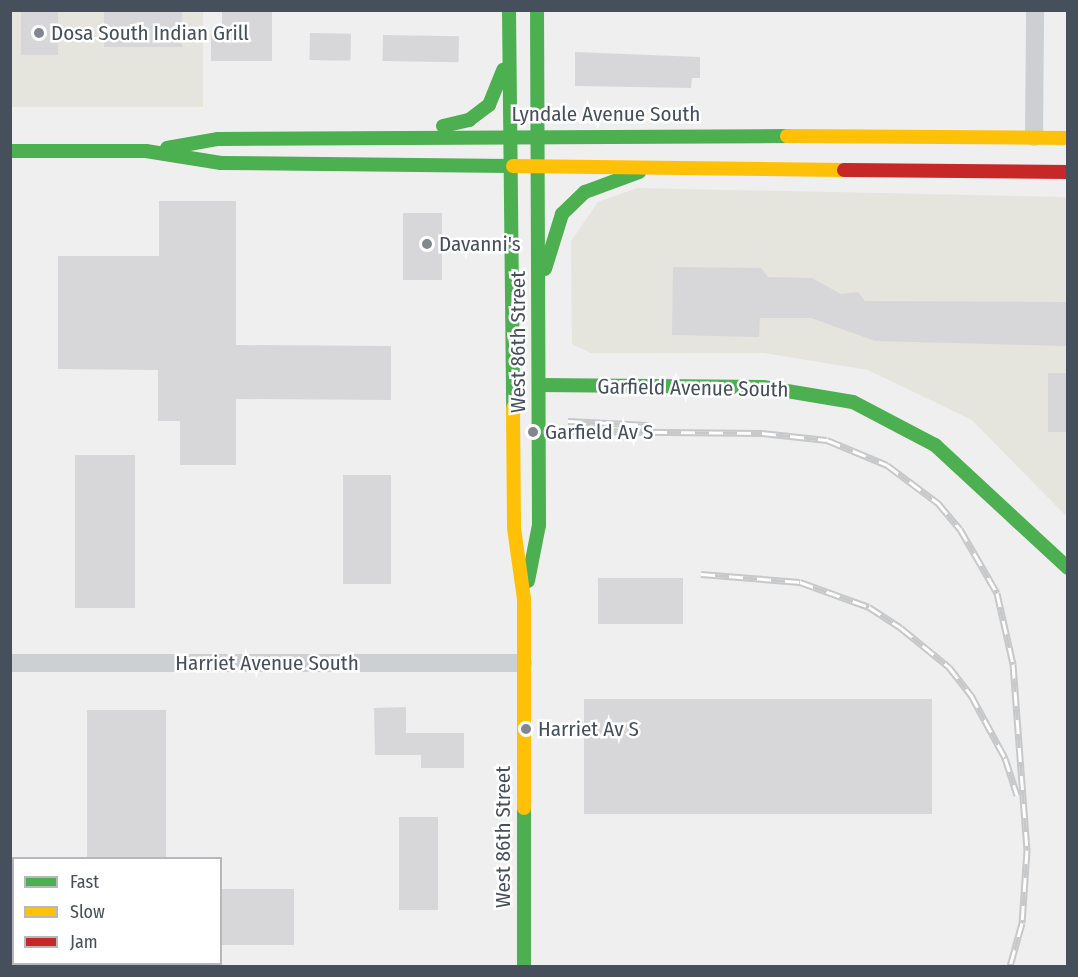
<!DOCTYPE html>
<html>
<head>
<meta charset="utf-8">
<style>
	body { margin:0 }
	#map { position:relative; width:1078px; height:977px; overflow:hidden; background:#f0efef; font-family:"Fira Sans Condensed",sans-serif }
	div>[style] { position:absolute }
	.commercial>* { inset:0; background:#e5e4dd; transform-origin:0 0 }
	.building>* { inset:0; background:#d7d7d9; transform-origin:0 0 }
	.street>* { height:18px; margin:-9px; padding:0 9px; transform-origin:9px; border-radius:9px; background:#cdd0d3 }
	.fast>* { height:14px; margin:-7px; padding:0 7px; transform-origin:7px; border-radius:7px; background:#4caf50 }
	.slow>* { height:14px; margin:-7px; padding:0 7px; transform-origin:7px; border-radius:7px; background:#ffc107 }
	.jam>* { height:14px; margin:-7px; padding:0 7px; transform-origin:7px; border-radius:7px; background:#c62828 }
	.rail>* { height:7px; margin-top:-3.5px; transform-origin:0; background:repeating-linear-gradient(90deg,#fff 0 14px,#c6c8ca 0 28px); box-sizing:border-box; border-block:2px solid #c6c8ca }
	.dots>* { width:16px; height:16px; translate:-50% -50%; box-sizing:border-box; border:3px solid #fff; border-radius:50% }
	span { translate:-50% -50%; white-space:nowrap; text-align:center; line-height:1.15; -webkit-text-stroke:5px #fff; paint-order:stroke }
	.poi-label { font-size:21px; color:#464f5c }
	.left { translate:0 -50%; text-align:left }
	.street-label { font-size:21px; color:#464f5c }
	.frame { position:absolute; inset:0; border:12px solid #464f5c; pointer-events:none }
	.legend { position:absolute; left:12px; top:857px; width:210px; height:108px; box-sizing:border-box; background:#fff; border:2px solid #b5b9be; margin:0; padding:8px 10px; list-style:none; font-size:18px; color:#464f5c }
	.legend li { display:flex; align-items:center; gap:12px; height:30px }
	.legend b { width:30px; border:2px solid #b5b9be }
</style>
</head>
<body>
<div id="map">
	<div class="commercial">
		<div style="left:10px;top:11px;width:193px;height:96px"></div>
		<div style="clip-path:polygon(637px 188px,1067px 197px,1067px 517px,972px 420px,868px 370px,764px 353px,591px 353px,572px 344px,571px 241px,598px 202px)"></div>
	</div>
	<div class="building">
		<div style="left:21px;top:10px;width:37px;height:45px"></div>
		<div style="left:104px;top:10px;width:78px;height:37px"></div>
		<div style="clip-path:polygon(222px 10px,272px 10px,272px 61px,211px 61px,211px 30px,222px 30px)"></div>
		<div style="left:310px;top:33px;width:41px;height:27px;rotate:1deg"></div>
		<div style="left:383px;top:35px;width:76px;height:26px;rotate:1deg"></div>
		<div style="clip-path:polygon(575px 52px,700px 57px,700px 78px,692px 78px,691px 88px,575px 86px)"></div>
		<div style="clip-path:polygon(159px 201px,236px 201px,236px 345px,391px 346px,391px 400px,236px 399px,236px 465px,180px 465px,180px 421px,158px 421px,158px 370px,58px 369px,58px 256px,159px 256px)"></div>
		<div style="clip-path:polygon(403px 213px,442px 213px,442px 237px,450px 237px,450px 251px,442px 251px,442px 280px,403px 280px)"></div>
		<div style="clip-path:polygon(673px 267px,761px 268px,768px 277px,812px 278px,841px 294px,858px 292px,865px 301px,1068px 302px,1068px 346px,875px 341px,811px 318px,760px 318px,759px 337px,672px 335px)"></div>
		<div style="left:1048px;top:373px;width:20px;height:59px"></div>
		<div style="left:75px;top:455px;width:60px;height:153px"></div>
		<div style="left:343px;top:475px;width:48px;height:109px"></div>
		<div style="left:598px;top:578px;width:85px;height:46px"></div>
		<div style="left:584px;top:699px;width:348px;height:115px"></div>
		<div style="clip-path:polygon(406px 707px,406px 733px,464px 733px,464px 768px,421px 768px,421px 755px,375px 755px,374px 708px)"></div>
		<div style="left:87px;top:710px;width:79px;height:148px"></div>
		<div style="left:399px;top:817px;width:39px;height:93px"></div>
		<div style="left:220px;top:889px;width:74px;height:56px"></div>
	</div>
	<div class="street">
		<div style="left:1034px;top:137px;width:127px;rotate:-89.5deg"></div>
		<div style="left:10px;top:663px;width:513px"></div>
	</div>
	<div class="fast">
		<div style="left:509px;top:10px;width:398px;rotate:89.4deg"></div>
		<div style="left:443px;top:126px;width:27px;rotate:-13deg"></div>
		<div style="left:469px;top:120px;width:25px;rotate:-37deg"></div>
		<div style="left:489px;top:105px;width:38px;rotate:-68deg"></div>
		<div style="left:167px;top:148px;width:52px;rotate:-10deg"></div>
		<div style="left:218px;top:139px;width:569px;rotate:-0.3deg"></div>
		<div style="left:10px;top:151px;width:136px"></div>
		<div style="left:146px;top:151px;width:76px;rotate:9.1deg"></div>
		<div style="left:221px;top:163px;width:292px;rotate:0.6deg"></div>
		<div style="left:545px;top:269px;width:58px;rotate:-72.8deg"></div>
		<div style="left:562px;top:214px;width:32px;rotate:-44deg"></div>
		<div style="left:585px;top:192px;width:58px;rotate:-20.3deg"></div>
		<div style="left:539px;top:385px;width:224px;rotate:0.5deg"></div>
		<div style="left:763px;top:387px;width:91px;rotate:9.5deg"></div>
		<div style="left:853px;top:402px;width:93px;rotate:27.7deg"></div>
		<div style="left:935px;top:445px;width:181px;rotate:42.8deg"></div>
		<div style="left:528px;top:581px;width:57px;rotate:-78.9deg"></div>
		<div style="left:539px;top:525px;width:515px;rotate:-90.22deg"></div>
		<div style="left:524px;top:808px;width:158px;rotate:90deg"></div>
	</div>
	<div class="slow">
		<div style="left:787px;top:136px;width:281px;rotate:0.4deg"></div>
		<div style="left:513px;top:166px;width:331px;rotate:0.7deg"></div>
		<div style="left:513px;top:408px;width:120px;rotate:89.5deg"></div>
		<div style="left:514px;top:528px;width:72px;rotate:82deg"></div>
		<div style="left:524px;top:599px;width:209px;rotate:90deg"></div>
	</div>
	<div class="jam">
		<div style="left:844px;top:170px;width:224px;rotate:0.5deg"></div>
	</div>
	<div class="rail">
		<div style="left:568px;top:421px;width:81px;rotate:2.8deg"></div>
		<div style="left:569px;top:431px;width:193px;rotate:0.6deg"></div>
		<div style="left:762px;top:433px;width:65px;rotate:6.1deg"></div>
		<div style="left:827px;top:440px;width:65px;rotate:22.6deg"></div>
		<div style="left:887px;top:465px;width:64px;rotate:36.7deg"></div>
		<div style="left:938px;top:503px;width:34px;rotate:50deg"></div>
		<div style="left:960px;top:529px;width:74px;rotate:60deg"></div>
		<div style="left:997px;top:593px;width:73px;rotate:77.3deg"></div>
		<div style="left:1013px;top:664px;width:187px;rotate:85.7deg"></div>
		<div style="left:1027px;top:850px;width:73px;rotate:93.9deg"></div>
		<div style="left:1022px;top:923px;width:45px;rotate:105.6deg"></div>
		<div style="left:701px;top:574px;width:99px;rotate:4.6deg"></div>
		<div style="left:800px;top:582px;width:73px;rotate:19.9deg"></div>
		<div style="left:869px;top:607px;width:38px;rotate:33deg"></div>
		<div style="left:901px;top:628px;width:62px;rotate:39.1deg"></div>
		<div style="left:949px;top:667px;width:36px;rotate:52deg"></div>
		<div style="left:971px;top:695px;width:72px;rotate:61.6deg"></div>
		<div style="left:1005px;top:758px;width:39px;rotate:72deg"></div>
	</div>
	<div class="dots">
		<div style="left:39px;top:33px;background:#82878f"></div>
		<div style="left:427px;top:244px;background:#82878f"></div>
		<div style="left:533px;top:432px;background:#82878f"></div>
		<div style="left:526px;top:729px;background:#82878f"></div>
	</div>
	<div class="poi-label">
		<span class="left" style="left:51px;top:33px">Dosa South Indian Grill</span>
		<span class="left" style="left:439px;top:244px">Davanni's</span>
		<span class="left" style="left:545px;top:432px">Garfield Av S</span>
		<span class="left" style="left:538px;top:729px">Harriet Av S</span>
	</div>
	<div class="street-label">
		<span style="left:606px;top:114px">Lyndale Avenue South</span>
		<span style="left:518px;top:342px;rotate:-90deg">West 86th Street</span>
		<span style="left:693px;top:388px;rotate:1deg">Garfield Avenue South</span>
		<span style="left:267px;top:663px">Harriet Avenue South</span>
		<span style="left:503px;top:837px;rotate:-90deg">West 86th Street</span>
	</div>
	<div class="frame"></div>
	<ul class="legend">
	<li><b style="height:8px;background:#4caf50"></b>Fast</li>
	<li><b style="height:8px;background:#ffc107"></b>Slow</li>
	<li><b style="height:8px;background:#c62828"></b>Jam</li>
	</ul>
</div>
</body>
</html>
